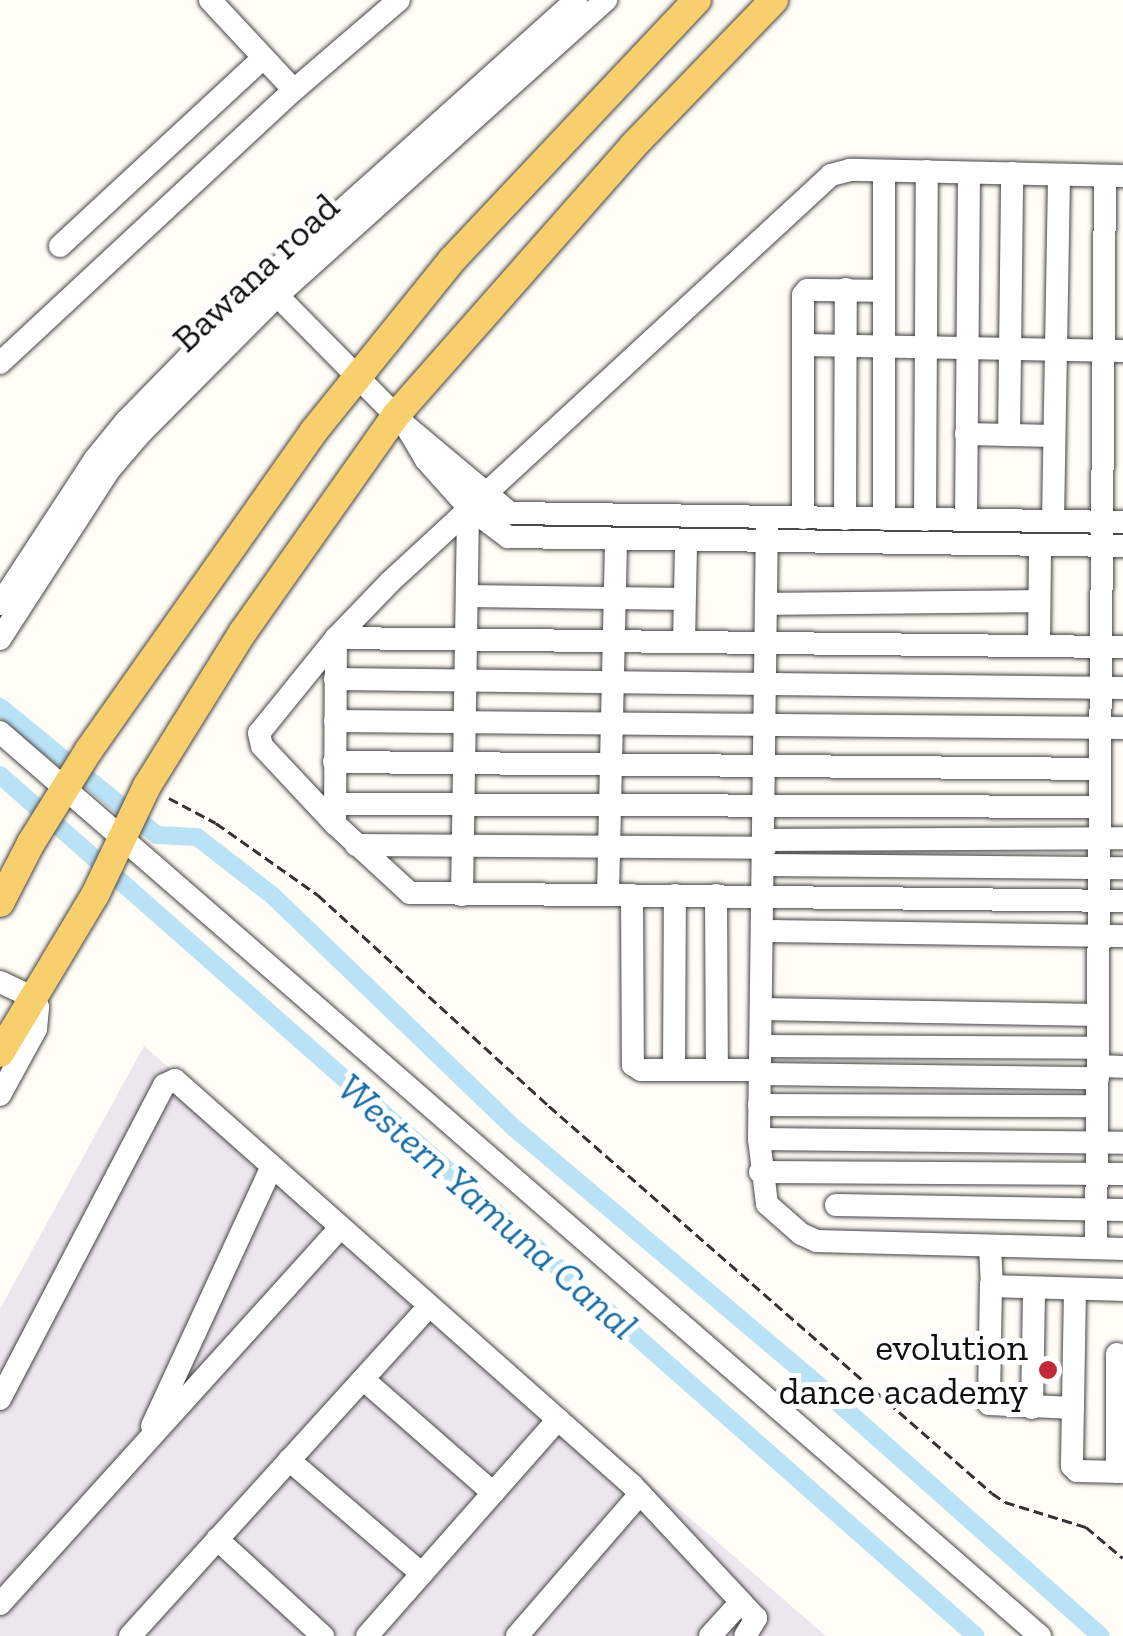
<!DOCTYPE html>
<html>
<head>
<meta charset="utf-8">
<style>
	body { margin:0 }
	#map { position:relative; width:1123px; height:1636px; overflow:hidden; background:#fffdf5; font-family:"Zilla Slab",serif }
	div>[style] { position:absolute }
	.industrial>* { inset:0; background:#eee6ef }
	.canal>* { height:18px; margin:-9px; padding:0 9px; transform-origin:9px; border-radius:9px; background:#bae2f6 }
	.path>* { height:2.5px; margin-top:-1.25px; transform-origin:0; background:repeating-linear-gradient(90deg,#333 0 10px,transparent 0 15px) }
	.roads { filter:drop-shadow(0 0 2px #444) drop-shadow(0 0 2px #444) }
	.minor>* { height:22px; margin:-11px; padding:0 11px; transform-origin:11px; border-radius:11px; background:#fff }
	.major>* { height:28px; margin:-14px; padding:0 14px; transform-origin:14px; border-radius:14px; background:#f7cf6d }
	.dots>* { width:28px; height:28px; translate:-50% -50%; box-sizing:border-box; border:5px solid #fff; border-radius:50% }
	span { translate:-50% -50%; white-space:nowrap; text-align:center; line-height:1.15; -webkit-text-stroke:10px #fff; paint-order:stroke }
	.street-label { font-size:38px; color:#111 }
	.poi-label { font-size:38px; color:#111 }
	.right { translate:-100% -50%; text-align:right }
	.water-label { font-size:40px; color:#196da4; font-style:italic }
</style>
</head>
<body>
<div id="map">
	<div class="industrial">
		<div style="clip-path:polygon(144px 1046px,826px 1636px,0 1636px,0 1309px)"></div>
	</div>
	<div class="canal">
		<div style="left:0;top:707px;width:203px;rotate:39.2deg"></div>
		<div style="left:157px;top:835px;width:40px;rotate:2.9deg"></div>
		<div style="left:197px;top:837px;width:96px;rotate:37.8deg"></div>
		<div style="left:273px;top:896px;width:332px;rotate:43.9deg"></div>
		<div style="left:512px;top:1126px;width:401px;rotate:40.2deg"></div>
		<div style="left:818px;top:1385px;width:378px;rotate:41.6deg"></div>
		<div style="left:0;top:775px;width:1301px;rotate:41.42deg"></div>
	</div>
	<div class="path">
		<div style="left:169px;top:798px;width:53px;rotate:28deg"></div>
		<div style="left:216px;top:823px;width:125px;rotate:35.2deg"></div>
		<div style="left:318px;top:895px;width:313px;rotate:42.4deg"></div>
		<div style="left:549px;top:1106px;width:588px;rotate:41.14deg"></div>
		<div style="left:992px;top:1493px;width:16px;rotate:35deg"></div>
		<div style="left:1005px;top:1502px;width:85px;rotate:17.2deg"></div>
		<div style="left:1086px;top:1527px;width:48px;rotate:40deg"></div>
	</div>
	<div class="roads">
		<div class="minor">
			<div style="left:210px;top:0;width:123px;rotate:47deg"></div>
			<div style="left:294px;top:90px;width:138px;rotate:-40.6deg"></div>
			<div style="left:1123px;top:176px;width:273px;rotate:-178.7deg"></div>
			<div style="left:850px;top:170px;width:20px;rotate:165deg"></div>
			<div style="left:831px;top:175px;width:600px;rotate:137.3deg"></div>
			<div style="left:390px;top:582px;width:78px;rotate:134deg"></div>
			<div style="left:336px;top:638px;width:122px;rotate:129deg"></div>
			<div style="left:259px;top:733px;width:13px;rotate:77deg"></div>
			<div style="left:262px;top:746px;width:107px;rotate:46.9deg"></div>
			<div style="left:335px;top:824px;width:102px;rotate:42.6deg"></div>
			<div style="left:410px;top:893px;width:713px;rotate:0.64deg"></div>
			<div style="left:60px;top:246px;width:277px;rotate:-42.8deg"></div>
			<div style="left:263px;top:281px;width:204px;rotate:45.4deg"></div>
			<div style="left:406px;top:426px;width:136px;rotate:39.9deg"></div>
			<div style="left:510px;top:513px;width:613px;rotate:0.84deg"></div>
			<div style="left:803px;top:345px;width:320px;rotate:1.1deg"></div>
			<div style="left:0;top:363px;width:401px;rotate:-42.9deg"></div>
			<div style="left:407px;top:428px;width:37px;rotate:59deg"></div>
			<div style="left:426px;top:460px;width:63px;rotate:48.2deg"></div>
			<div style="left:468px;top:507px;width:50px;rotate:36.9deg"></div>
			<div style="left:508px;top:537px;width:615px;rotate:0.84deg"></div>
			<div style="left:966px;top:434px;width:88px;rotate:1.3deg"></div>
			<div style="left:1009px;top:435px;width:262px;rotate:-89.3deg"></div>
			<div style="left:767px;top:518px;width:621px;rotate:90.74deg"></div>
			<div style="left:759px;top:1139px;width:65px;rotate:83deg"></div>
			<div style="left:767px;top:1204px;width:45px;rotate:41.4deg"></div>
			<div style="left:801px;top:1234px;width:17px;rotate:24deg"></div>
			<div style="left:817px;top:1241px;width:306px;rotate:1.5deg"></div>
			<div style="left:803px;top:518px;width:223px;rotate:-90deg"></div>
			<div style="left:803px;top:295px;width:6px;rotate:-51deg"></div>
			<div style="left:807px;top:290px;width:77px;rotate:0.7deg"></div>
			<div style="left:845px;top:519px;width:230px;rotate:-89.8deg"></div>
			<div style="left:884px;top:519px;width:348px;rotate:-90deg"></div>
			<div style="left:925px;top:520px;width:349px;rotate:-89.7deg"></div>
			<div style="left:966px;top:520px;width:347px;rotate:-89.5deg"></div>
			<div style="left:1053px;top:521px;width:346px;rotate:-89deg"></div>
			<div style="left:467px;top:596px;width:217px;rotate:0.8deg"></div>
			<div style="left:0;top:604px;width:173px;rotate:-56.8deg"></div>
			<div style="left:95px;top:459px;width:49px;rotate:-50.8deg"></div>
			<div style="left:126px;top:421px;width:196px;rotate:-45.6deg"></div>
			<div style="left:263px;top:281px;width:421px;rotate:-41.9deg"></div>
			<div style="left:768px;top:604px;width:271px;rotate:-0.6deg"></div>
			<div style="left:0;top:639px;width:202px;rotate:-57.1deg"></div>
			<div style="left:110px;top:469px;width:48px;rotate:-49.3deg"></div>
			<div style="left:141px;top:433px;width:193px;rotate:-45.2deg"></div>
			<div style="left:277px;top:296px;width:443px;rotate:-42deg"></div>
			<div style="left:684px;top:642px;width:99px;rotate:-88.8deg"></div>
			<div style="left:1039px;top:646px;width:101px;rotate:-89.4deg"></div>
			<div style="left:335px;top:679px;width:788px;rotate:0.65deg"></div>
			<div style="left:335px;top:721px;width:788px;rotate:0.51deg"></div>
			<div style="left:0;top:732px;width:1378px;rotate:41deg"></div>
			<div style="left:334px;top:762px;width:766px;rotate:0.52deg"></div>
			<div style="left:334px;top:804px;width:766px;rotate:0.22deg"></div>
			<div style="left:335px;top:824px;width:186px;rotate:-89.7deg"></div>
			<div style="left:336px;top:638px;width:787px;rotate:0.66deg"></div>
			<div style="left:765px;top:840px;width:358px;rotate:-0.3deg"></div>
			<div style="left:356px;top:845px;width:409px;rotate:0.4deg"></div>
			<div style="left:764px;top:865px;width:359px;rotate:0.5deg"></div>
			<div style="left:462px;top:895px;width:388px;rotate:-89.1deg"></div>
			<div style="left:608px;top:895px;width:353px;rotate:-88.7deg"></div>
			<div style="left:632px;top:895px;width:170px;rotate:89.7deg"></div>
			<div style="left:633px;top:1065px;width:9px;rotate:32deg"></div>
			<div style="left:641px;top:1070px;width:119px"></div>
			<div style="left:716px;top:895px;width:175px;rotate:89.7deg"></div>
			<div style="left:763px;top:931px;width:360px;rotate:0.8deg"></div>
			<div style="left:0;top:982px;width:38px;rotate:25deg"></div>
			<div style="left:34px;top:998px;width:10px;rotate:66deg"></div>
			<div style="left:38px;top:1007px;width:22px;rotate:95deg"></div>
			<div style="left:36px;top:1029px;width:75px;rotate:118.6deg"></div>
			<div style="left:761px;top:1009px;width:337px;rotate:1deg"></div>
			<div style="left:761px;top:1046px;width:337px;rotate:0.3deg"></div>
			<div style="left:1098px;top:1066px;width:25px;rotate:2deg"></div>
			<div style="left:674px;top:1070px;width:175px;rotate:-89.7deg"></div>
			<div style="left:760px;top:1074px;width:338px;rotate:0.7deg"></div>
			<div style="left:759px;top:1105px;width:338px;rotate:0.2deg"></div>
			<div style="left:759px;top:1139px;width:364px;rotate:0.6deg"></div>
			<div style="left:760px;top:1172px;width:363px;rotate:0.3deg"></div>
			<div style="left:836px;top:1205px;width:287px;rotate:1deg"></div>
			<div style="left:990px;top:1247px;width:39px;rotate:87deg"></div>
			<div style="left:992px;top:1286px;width:131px;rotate:1.7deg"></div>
			<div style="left:1096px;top:1248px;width:1072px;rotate:-89.52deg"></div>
			<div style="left:991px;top:1284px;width:120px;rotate:91deg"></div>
			<div style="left:989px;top:1404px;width:84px;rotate:2.7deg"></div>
			<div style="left:1075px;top:1289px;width:177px;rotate:91deg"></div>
			<div style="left:1072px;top:1466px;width:7px;rotate:45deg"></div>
			<div style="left:1077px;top:1471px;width:46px;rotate:1.2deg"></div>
			<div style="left:1117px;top:1354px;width:118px;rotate:90deg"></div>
			<div style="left:363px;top:1379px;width:173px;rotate:41.2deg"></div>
			<div style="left:0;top:1399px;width:354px;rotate:-62.4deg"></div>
			<div style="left:164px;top:1085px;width:12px;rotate:-24deg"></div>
			<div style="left:175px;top:1080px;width:611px;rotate:41.55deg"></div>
			<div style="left:632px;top:1485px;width:160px;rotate:47deg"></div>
			<div style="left:1032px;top:1408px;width:120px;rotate:-89deg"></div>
			<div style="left:152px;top:1426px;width:286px;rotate:-65.2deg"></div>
			<div style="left:289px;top:1460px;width:175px;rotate:40.6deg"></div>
			<div style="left:217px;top:1539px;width:144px;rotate:42.5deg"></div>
			<div style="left:0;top:1604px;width:507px;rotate:-47.88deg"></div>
			<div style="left:130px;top:1636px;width:445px;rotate:-47.8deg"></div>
			<div style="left:367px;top:1636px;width:289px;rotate:-48.6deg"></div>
			<div style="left:517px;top:1636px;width:188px;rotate:-49.1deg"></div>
			<div style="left:710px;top:1636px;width:46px;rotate:-47.6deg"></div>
			<div style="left:741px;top:1602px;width:22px;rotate:47deg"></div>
			<div style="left:756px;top:1618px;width:21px;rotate:121deg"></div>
		</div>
		<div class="major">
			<div style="left:0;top:903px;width:68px;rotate:-62.7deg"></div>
			<div style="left:31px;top:843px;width:110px;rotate:-58.1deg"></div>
			<div style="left:89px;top:750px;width:390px;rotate:-54.8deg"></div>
			<div style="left:314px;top:431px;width:220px;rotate:-51.1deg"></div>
			<div style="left:452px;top:260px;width:357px;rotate:-46.7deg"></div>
			<div style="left:0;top:1053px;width:184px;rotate:-59deg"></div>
			<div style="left:95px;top:895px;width:121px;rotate:-64.5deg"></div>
			<div style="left:147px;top:786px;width:181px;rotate:-58.1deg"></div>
			<div style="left:243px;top:632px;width:266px;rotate:-54.8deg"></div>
			<div style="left:396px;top:415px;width:359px;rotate:-48.6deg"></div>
			<div style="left:633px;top:146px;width:203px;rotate:-46deg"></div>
		</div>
	</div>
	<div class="dots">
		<div style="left:1048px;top:1370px;background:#c22836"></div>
	</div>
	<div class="street-label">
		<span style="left:256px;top:273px;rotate:-43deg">Bawana road</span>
	</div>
	<div class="poi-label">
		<span class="right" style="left:1028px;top:1370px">evolution<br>dance academy</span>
	</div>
	<div class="water-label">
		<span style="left:488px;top:1206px;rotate:41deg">Western Yamuna Canal</span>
	</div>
</div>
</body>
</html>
